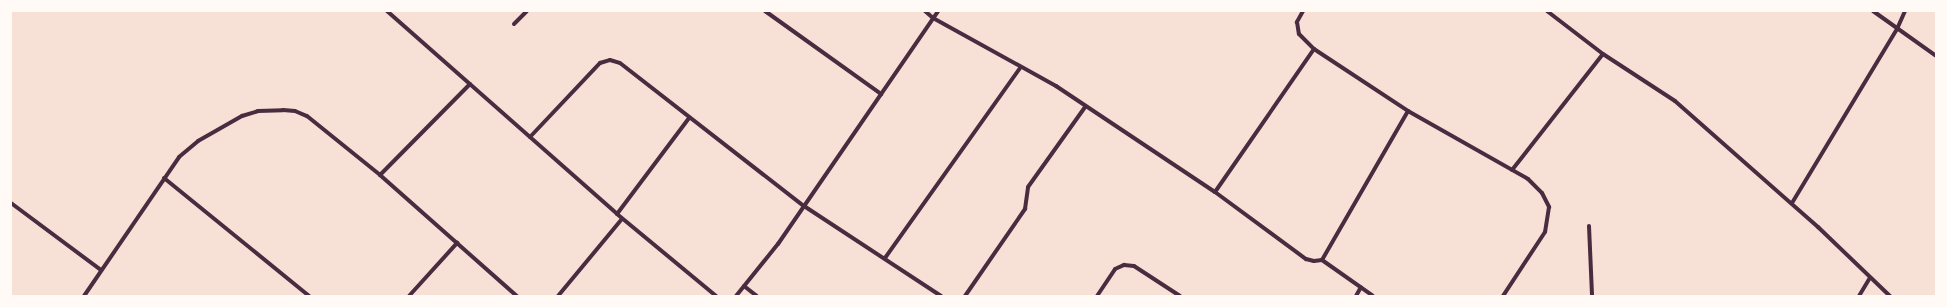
<!DOCTYPE html>
<html>
<head>
<meta charset="utf-8">
<style>
	body { margin:0 }
	#map { position:relative; width:1947px; height:307px; overflow:hidden; background:#f7e1d7; font-family:Figtree,sans-serif }
	div>[style] { position:absolute }
	.minor>* { height:4px; margin:-2px; padding:0 2px; transform-origin:2px; border-radius:2px; background:#4a2c40 }
	span { translate:-50% -50%; white-space:nowrap; text-align:center; line-height:1.15; -webkit-text-stroke:3px #fffaf5; paint-order:stroke }
	.frame { position:absolute; inset:0; border:12px solid #fffaf5; pointer-events:none }
</style>
</head>
<body>
<div id="map">
	<div class="minor">
		<div style="left:387px;top:11px;width:307px;rotate:41.4deg"></div>
		<div style="left:617px;top:214px;width:129px;rotate:39.6deg"></div>
		<div style="left:765px;top:11px;width:143px;rotate:35.6deg"></div>
		<div style="left:925px;top:11px;width:11px;rotate:41deg"></div>
		<div style="left:933px;top:18px;width:141px;rotate:28.9deg"></div>
		<div style="left:1056px;top:86px;width:191px;rotate:33.7deg"></div>
		<div style="left:1215px;top:192px;width:113px;rotate:36.4deg"></div>
		<div style="left:1306px;top:259px;width:8px;rotate:14deg"></div>
		<div style="left:1314px;top:261px;width:8px;rotate:-7deg"></div>
		<div style="left:1322px;top:260px;width:172px;rotate:-60deg"></div>
		<div style="left:1303px;top:11px;width:13px;rotate:119deg"></div>
		<div style="left:1297px;top:22px;width:12px;rotate:81deg"></div>
		<div style="left:1299px;top:34px;width:21px;rotate:45deg"></div>
		<div style="left:1314px;top:49px;width:113px;rotate:33.4deg"></div>
		<div style="left:1408px;top:111px;width:138px;rotate:29.5deg"></div>
		<div style="left:1528px;top:179px;width:20px;rotate:45deg"></div>
		<div style="left:1542px;top:193px;width:16px;rotate:63deg"></div>
		<div style="left:1549px;top:207px;width:25px;rotate:99deg"></div>
		<div style="left:1545px;top:232px;width:77px;rotate:123.3deg"></div>
		<div style="left:1547px;top:11px;width:71px;rotate:37.5deg"></div>
		<div style="left:1603px;top:54px;width:86px;rotate:33.1deg"></div>
		<div style="left:1675px;top:101px;width:191px;rotate:41.4deg"></div>
		<div style="left:1818px;top:227px;width:100px;rotate:43.8deg"></div>
		<div style="left:1873px;top:11px;width:77px;rotate:35.5deg"></div>
		<div style="left:514px;top:24px;width:18px;rotate:-45deg"></div>
		<div style="left:530px;top:137px;width:102px;rotate:-46.6deg"></div>
		<div style="left:600px;top:63px;width:10px;rotate:-17deg"></div>
		<div style="left:610px;top:60px;width:10px;rotate:17deg"></div>
		<div style="left:620px;top:63px;width:233px;rotate:37.9deg"></div>
		<div style="left:804px;top:206px;width:164px;rotate:33.3deg"></div>
		<div style="left:1512px;top:170px;width:147px;rotate:-51.9deg"></div>
		<div style="left:380px;top:175px;width:128px;rotate:-45.3deg"></div>
		<div style="left:164px;top:178px;width:187px;rotate:39.1deg"></div>
		<div style="left:1215px;top:192px;width:174px;rotate:-55.3deg"></div>
		<div style="left:11px;top:203px;width:112px;rotate:36.7deg"></div>
		<div style="left:1792px;top:203px;width:203px;rotate:-58.9deg"></div>
		<div style="left:1897px;top:29px;width:20px;rotate:-66deg"></div>
		<div style="left:617px;top:214px;width:120px;rotate:-53.1deg"></div>
		<div style="left:1589px;top:226px;width:70px;rotate:87.5deg"></div>
		<div style="left:885px;top:258px;width:233px;rotate:-54.6deg"></div>
		<div style="left:1322px;top:260px;width:62px;rotate:35.2deg"></div>
		<div style="left:744px;top:286px;width:16px;rotate:38deg"></div>
		<div style="left:84px;top:296px;width:168px;rotate:-55.6deg"></div>
		<div style="left:179px;top:157px;width:25px;rotate:-40deg"></div>
		<div style="left:198px;top:141px;width:51px;rotate:-29.6deg"></div>
		<div style="left:242px;top:116px;width:17px;rotate:-17deg"></div>
		<div style="left:258px;top:111px;width:25px;rotate:-2deg"></div>
		<div style="left:283px;top:110px;width:12px;rotate:5deg"></div>
		<div style="left:295px;top:111px;width:13px;rotate:23deg"></div>
		<div style="left:307px;top:116px;width:94px;rotate:38.9deg"></div>
		<div style="left:380px;top:175px;width:183px;rotate:41.5deg"></div>
		<div style="left:409px;top:296px;width:72px;rotate:-47.8deg"></div>
		<div style="left:558px;top:296px;width:100px;rotate:-50.3deg"></div>
		<div style="left:736px;top:296px;width:67px;rotate:-51.1deg"></div>
		<div style="left:778px;top:244px;width:283px;rotate:-55.5deg"></div>
		<div style="left:965px;top:296px;width:106px;rotate:-55.4deg"></div>
		<div style="left:1025px;top:209px;width:22px;rotate:-82deg"></div>
		<div style="left:1028px;top:187px;width:98px;rotate:-54.5deg"></div>
		<div style="left:1097px;top:296px;width:32px;rotate:-56deg"></div>
		<div style="left:1115px;top:269px;width:10px;rotate:-24deg"></div>
		<div style="left:1124px;top:265px;width:10px;rotate:6deg"></div>
		<div style="left:1134px;top:266px;width:55px;rotate:33.1deg"></div>
		<div style="left:1356px;top:296px;width:10px;rotate:-61deg"></div>
		<div style="left:1859px;top:296px;width:21px;rotate:-59deg"></div>
	</div>
	<div class="frame"></div>
</div>
</body>
</html>
